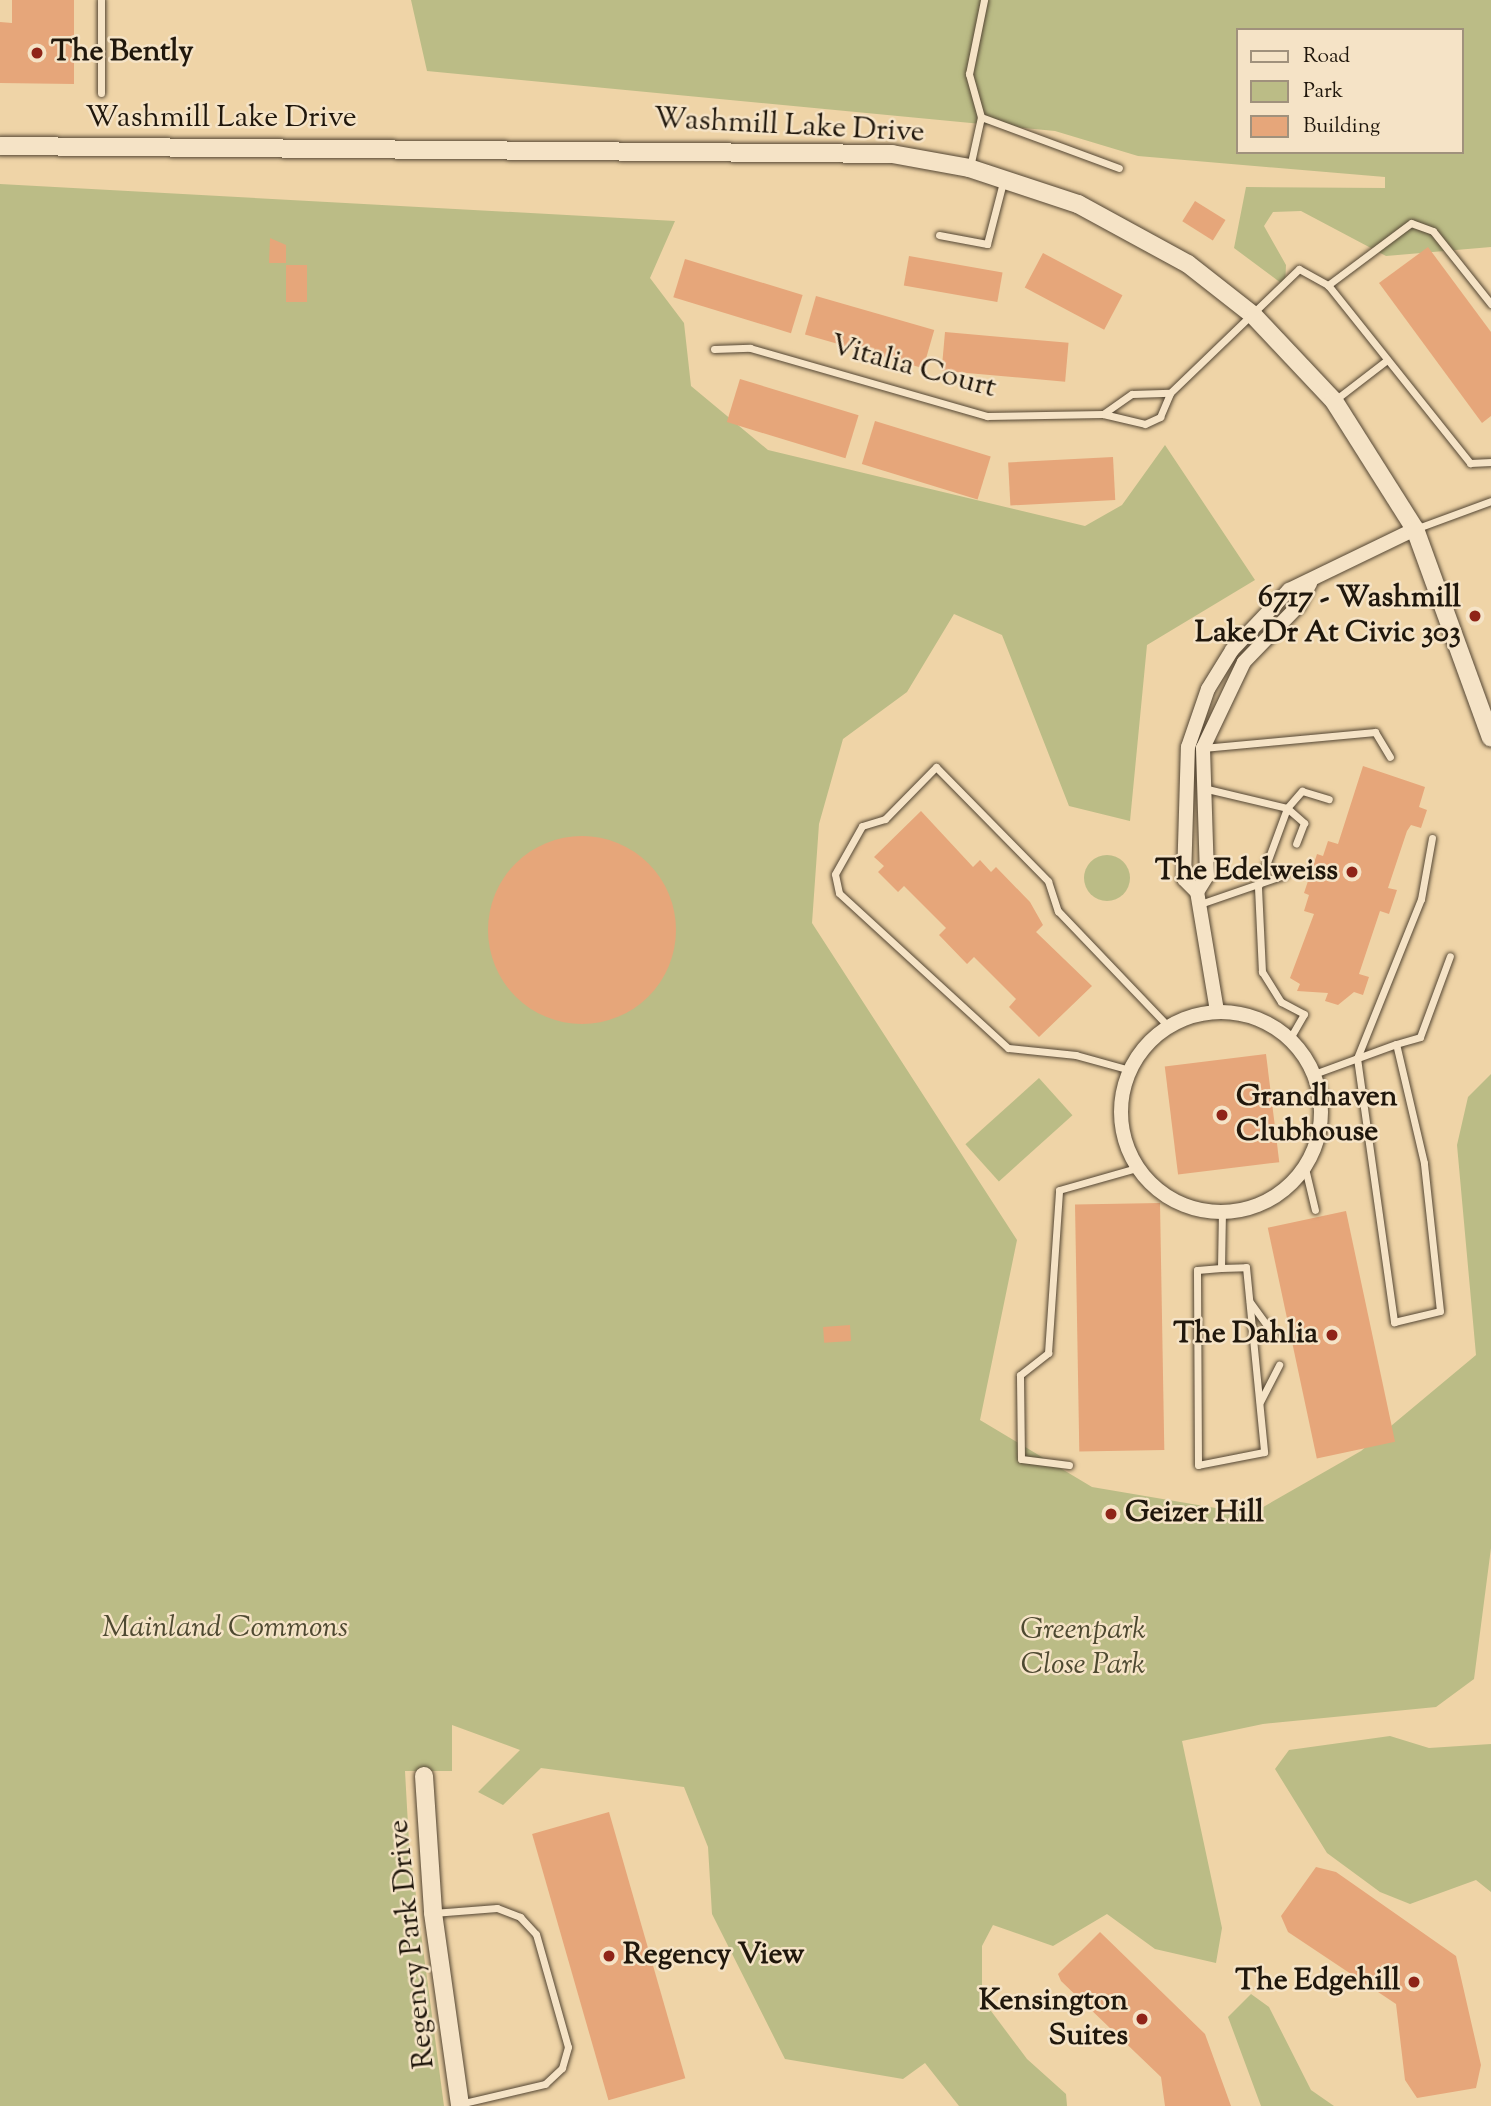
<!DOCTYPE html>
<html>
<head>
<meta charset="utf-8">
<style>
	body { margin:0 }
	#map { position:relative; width:1491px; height:2106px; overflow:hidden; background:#efd4a7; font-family:"Sorts Mill Goudy",serif }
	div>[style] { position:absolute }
	.green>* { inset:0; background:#bbbc86; transform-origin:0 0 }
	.round { border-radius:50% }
	.building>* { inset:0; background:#e6a67a; transform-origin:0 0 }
	.roads { filter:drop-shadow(0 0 2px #544633) drop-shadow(0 0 2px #544633) }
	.service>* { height:7px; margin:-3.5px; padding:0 3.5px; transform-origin:3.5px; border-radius:3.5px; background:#f5e3c6 }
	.minor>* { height:14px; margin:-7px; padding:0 7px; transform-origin:7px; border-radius:7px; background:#f5e3c6 }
	.minor>.ring { margin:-7px; padding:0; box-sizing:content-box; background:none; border:14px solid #f5e3c6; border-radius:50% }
	.tertiary>* { height:18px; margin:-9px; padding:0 9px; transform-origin:9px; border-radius:9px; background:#f5e3c6 }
	.dots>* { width:19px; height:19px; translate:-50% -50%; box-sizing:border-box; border:4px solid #f5e3c6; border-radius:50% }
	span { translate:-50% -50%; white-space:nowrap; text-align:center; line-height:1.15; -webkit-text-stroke:5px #f5e3c6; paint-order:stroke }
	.poi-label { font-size:30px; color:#20170c; font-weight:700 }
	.left { translate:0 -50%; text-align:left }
	.right { translate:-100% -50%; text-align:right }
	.street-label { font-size:30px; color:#20170c }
	.park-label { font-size:30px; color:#4e4931; font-style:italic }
	.legend { position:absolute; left:1236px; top:28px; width:228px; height:126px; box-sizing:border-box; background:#f5e3c6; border:2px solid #a0917c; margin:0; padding:9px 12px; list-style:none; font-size:21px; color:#20170c }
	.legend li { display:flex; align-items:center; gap:14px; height:35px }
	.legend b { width:35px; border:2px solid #a0917c }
</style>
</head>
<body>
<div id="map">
	<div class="green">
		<div style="clip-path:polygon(evenodd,411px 0,1491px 0,1491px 247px,1386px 256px,1301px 211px,1273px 212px,1264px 226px,1286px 265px,1285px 286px,1234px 248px,1246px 187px,1385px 188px,1385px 177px,1138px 156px,1055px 131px,427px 71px,411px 0,1237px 30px,1461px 30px,1461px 152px,1237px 152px,1237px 30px)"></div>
		<div style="clip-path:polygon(0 184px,675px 221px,650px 278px,684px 323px,691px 386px,768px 450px,1085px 526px,1122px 505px,1165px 445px,1255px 580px,1147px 645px,1130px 821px,1069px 806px,1002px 635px,954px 614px,907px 692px,843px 739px,819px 824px,812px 923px,1017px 1240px,980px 1420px,1092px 1487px,1251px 1514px,1361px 1451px,1476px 1355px,1457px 1145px,1468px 1097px,1491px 1074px,1491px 1548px,1474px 1679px,1436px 1707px,1263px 1724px,1182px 1741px,1222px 1928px,1216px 1963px,1155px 1949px,1107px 1914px,1053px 1946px,993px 1925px,982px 1946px,982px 1999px,1027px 2059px,1066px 2094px,1067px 2106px,959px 2106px,925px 2063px,903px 2079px,785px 2059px,712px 1914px,708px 1847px,684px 1787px,541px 1768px,503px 1805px,478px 1792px,520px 1750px,452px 1725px,452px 1771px,405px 1771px,409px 1843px,444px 2106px,0 2106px)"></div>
		<div class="round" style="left:1084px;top:855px;width:46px;height:46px"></div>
		<div style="left:1039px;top:1078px;width:50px;height:99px;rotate:48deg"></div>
		<div style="clip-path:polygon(1390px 1736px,1429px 1748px,1491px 1744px,1491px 1892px,1476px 1880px,1410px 1904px,1380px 1892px,1327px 1853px,1275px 1769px,1289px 1750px)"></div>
		<div style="clip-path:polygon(1251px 1994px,1269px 2007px,1311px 2090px,1334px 2106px,1261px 2106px,1228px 2017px)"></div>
	</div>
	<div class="building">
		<div style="clip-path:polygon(12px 0,74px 0,74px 84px,0 83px,0 22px,12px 23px)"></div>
		<div style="left:1195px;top:201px;width:36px;height:24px;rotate:32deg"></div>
		<div style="clip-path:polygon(270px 238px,286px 245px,286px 263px,269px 263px)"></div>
		<div style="clip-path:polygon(1428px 247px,1491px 332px,1491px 416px,1482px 423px,1379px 283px)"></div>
		<div style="left:1043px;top:253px;width:90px;height:39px;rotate:28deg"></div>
		<div style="left:909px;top:256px;width:95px;height:30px;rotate:10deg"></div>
		<div style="left:685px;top:259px;width:123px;height:40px;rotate:17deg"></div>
		<div style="left:286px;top:265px;width:21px;height:37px"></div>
		<div style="left:816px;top:296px;width:123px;height:40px;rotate:16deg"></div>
		<div style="left:945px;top:332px;width:124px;height:39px;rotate:5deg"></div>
		<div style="left:740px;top:379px;width:124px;height:45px;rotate:17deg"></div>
		<div style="left:875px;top:421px;width:121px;height:45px;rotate:17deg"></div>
		<div style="left:1113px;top:457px;width:43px;height:105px;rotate:87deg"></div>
		<div style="clip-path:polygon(1363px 766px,1425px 787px,1419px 807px,1427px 810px,1421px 828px,1411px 825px,1407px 831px,1388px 888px,1397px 890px,1389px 914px,1380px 911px,1359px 974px,1369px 977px,1363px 995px,1354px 992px,1338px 1005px,1325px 1001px,1328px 993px,1297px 991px,1300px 984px,1290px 978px,1314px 914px,1304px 911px,1309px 895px,1304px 893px,1317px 854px,1323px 856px,1328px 841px,1338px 844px)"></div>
		<div style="clip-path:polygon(921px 811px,973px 867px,980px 860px,991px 872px,996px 867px,1030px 902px,1043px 925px,1036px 932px,1092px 986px,1039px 1037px,1009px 1007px,1016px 999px,974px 957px,967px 964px,939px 935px,946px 928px,904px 886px,898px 892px,878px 872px,884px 866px,874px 857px)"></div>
		<div class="round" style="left:488px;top:836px;width:188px;height:188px"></div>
		<div style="left:1266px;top:1054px;width:109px;height:102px;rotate:83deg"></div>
		<div style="left:1160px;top:1203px;width:247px;height:85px;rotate:89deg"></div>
		<div style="left:1346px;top:1211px;width:236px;height:80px;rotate:78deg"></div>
		<div style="left:850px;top:1325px;width:16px;height:27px;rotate:86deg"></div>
		<div style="left:609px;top:1812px;width:277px;height:80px;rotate:74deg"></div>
		<div style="clip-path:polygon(1316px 1867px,1336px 1872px,1456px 1956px,1481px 2065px,1476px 2088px,1417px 2098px,1405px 2080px,1396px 2004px,1288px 1932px,1281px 1916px)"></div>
		<div style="clip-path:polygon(1100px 1932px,1205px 2034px,1231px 2106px,1165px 2106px,1161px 2077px,1061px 1981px,1058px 1974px)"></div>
	</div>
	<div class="roads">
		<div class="service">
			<div style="left:101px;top:93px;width:93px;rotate:-90deg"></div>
			<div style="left:981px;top:117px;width:45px;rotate:-105.6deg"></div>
			<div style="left:969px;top:74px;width:76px;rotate:-78.5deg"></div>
			<div style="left:970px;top:167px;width:51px;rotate:-77.6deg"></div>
			<div style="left:981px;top:117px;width:147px;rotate:20.3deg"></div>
			<div style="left:939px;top:235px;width:49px;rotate:10.6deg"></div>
			<div style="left:987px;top:244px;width:64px;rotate:-75.5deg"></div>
			<div style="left:1491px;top:304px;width:93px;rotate:-128.5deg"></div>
			<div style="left:1433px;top:231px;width:23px;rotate:-160deg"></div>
			<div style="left:1411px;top:223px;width:104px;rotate:143.2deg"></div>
			<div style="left:1328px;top:285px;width:228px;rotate:51.4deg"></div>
			<div style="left:1470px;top:463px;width:21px;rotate:-3deg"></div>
			<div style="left:714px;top:349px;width:36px;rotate:-2deg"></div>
			<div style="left:750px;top:348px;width:247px;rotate:16deg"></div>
			<div style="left:987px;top:416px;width:116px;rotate:-1deg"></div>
			<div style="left:1103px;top:414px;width:43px;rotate:13.4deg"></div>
			<div style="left:1145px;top:424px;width:17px;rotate:-25deg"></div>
			<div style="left:1160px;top:417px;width:26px;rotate:-67deg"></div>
			<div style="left:1170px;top:393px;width:179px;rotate:-43.9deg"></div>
			<div style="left:1299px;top:269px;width:33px;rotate:29deg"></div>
			<div style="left:1335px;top:400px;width:66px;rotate:-37.6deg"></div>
			<div style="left:1103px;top:414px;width:35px;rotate:-35deg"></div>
			<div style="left:1132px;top:394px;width:38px;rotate:-2deg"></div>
			<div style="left:1415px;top:529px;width:81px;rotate:-20.2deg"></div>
			<div style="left:1203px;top:748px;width:173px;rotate:-5.3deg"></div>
			<div style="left:1375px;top:732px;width:29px;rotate:59deg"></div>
			<div style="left:1203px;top:788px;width:86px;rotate:13.4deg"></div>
			<div style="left:1287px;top:808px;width:23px;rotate:41deg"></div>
			<div style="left:1304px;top:823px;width:22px;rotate:111deg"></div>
			<div style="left:1432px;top:838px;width:62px;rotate:100.2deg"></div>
			<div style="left:1421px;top:899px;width:171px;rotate:111.9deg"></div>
			<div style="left:1357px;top:1058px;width:267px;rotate:82deg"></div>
			<div style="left:1394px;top:1322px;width:47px;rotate:-13.4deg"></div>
			<div style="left:1440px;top:1311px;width:149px;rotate:-96.2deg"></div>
			<div style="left:1424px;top:1163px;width:122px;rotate:-103.2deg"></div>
			<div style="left:1396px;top:1044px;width:25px;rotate:-16deg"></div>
			<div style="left:1420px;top:1037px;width:86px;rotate:-69.7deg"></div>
			<div style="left:1200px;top:904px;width:89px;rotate:-19deg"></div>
			<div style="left:1289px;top:1040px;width:30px;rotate:-60deg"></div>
			<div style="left:1304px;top:1014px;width:26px;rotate:-152deg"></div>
			<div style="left:1281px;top:1002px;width:36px;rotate:-122deg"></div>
			<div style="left:1262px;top:972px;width:85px;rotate:-92.7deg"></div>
			<div style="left:1258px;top:887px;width:84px;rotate:-69.8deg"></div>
			<div style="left:1287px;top:808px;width:23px;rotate:-49deg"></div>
			<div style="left:1302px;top:791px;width:28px;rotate:17deg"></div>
			<div style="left:1130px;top:1070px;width:56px;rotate:-164.5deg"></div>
			<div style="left:1076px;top:1055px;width:68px;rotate:-174.1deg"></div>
			<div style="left:1008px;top:1048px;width:229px;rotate:-137.5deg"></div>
			<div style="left:839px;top:893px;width:19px;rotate:-102deg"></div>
			<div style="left:835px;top:874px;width:55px;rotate:-60.6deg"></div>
			<div style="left:862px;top:826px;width:24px;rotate:-17deg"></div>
			<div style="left:885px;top:819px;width:73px;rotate:-45.6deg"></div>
			<div style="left:936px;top:767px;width:160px;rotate:45.5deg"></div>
			<div style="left:1048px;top:881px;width:32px;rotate:72deg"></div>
			<div style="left:1058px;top:911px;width:161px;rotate:46.3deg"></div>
			<div style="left:1314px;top:1074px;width:87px;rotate:-20.1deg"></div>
			<div style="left:1305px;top:1168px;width:43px;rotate:76.6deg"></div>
			<div style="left:1221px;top:1268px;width:25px;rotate:-2deg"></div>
			<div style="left:1246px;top:1267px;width:186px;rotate:84.4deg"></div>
			<div style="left:1264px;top:1452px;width:67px;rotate:168.9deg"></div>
			<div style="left:1198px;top:1465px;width:195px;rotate:-90.3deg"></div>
			<div style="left:1197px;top:1270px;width:24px;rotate:-5deg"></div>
			<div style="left:1221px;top:1268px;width:55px;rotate:-89deg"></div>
			<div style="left:1250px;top:1302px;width:39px;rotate:54deg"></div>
			<div style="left:1260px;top:1402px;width:42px;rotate:-62.8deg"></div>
			<div style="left:1069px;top:1465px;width:48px;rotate:-172.9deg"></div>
			<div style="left:1021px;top:1459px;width:84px;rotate:-90.7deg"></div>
			<div style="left:1020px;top:1375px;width:36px;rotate:-38deg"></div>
			<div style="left:1048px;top:1353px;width:163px;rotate:-86.1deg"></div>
			<div style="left:1059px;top:1190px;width:81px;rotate:-15.8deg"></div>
			<div style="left:433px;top:1913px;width:64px;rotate:-4.5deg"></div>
			<div style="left:497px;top:1908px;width:25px;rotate:21deg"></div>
			<div style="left:520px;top:1917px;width:23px;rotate:47deg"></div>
			<div style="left:536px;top:1934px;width:117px;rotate:74.2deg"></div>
			<div style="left:568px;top:2047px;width:22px;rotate:106deg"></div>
			<div style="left:562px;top:2068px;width:23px;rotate:137deg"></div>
			<div style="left:545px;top:2084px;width:87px;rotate:166.8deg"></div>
		</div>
		<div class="minor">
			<div style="left:1197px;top:892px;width:19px;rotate:-58deg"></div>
			<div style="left:1207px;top:876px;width:128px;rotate:-91.8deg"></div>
			<div style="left:1203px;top:748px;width:95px;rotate:-64.5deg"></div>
			<div style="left:1244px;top:662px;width:78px;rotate:-46deg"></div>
			<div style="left:1298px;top:606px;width:26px;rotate:-62deg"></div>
			<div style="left:1217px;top:1011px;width:121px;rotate:-99.5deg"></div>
			<div style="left:1197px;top:892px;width:18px;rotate:-135deg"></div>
			<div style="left:1184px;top:879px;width:132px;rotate:-88.3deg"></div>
			<div style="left:1188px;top:747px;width:61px;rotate:-71deg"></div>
			<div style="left:1208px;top:689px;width:46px;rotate:-58.4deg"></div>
			<div style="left:1232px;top:650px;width:83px;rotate:-46.5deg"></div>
			<div style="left:1289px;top:590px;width:140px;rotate:-25.8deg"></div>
			<div class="ring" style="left:1121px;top:1012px;width:186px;height:186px"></div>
		</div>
		<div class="tertiary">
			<div style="left:0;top:146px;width:892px;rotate:0.51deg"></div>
			<div style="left:892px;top:154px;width:78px;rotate:10.3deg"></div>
			<div style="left:969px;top:168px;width:115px;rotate:18.3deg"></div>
			<div style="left:1078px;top:204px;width:125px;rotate:28.6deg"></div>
			<div style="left:1188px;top:264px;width:83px;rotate:38.1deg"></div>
			<div style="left:1253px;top:315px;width:118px;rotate:46.7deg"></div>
			<div style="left:1334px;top:401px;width:151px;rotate:57.7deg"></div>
			<div style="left:1415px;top:529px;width:222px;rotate:70deg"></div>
			<div style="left:424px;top:1776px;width:137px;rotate:86.2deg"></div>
			<div style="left:433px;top:1913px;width:195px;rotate:82deg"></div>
		</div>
	</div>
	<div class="dots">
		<div style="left:37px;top:53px;background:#8f2418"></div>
		<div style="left:1475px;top:616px;background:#8f2418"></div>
		<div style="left:1352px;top:872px;background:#8f2418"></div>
		<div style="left:1222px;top:1115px;background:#8f2418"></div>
		<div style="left:1332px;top:1335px;background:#8f2418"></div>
		<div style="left:1111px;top:1514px;background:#8f2418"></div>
		<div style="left:609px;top:1956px;background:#8f2418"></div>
		<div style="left:1414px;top:1982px;background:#8f2418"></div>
		<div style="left:1142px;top:2019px;background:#8f2418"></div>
	</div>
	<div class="poi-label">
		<span class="left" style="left:51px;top:53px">The Bently</span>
		<span class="right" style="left:1461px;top:616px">6717 - Washmill<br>Lake Dr At Civic 303</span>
		<span class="right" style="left:1338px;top:872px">The Edelweiss</span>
		<span class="left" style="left:1236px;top:1115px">Grandhaven<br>Clubhouse</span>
		<span class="right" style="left:1318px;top:1335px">The Dahlia</span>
		<span class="left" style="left:1125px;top:1514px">Geizer Hill</span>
		<span class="left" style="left:623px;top:1956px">Regency View</span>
		<span class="right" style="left:1400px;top:1982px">The Edgehill</span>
		<span class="right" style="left:1128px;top:2019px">Kensington<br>Suites</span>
	</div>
	<div class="street-label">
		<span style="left:221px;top:119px">Washmill Lake Drive</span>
		<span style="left:789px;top:127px;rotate:3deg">Washmill Lake Drive</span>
		<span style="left:913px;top:368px;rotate:15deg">Vitalia Court</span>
		<span style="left:413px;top:1944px;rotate:-96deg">Regency Park Drive</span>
	</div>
	<div class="park-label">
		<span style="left:225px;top:1629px">Mainland Commons</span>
		<span style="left:1083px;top:1648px">Greenpark<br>Close Park</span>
	</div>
	<ul class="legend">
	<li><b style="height:9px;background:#f5e3c6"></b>Road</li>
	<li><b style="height:19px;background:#bbbc86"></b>Park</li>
	<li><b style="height:19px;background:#e6a67a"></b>Building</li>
	</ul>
</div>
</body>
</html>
